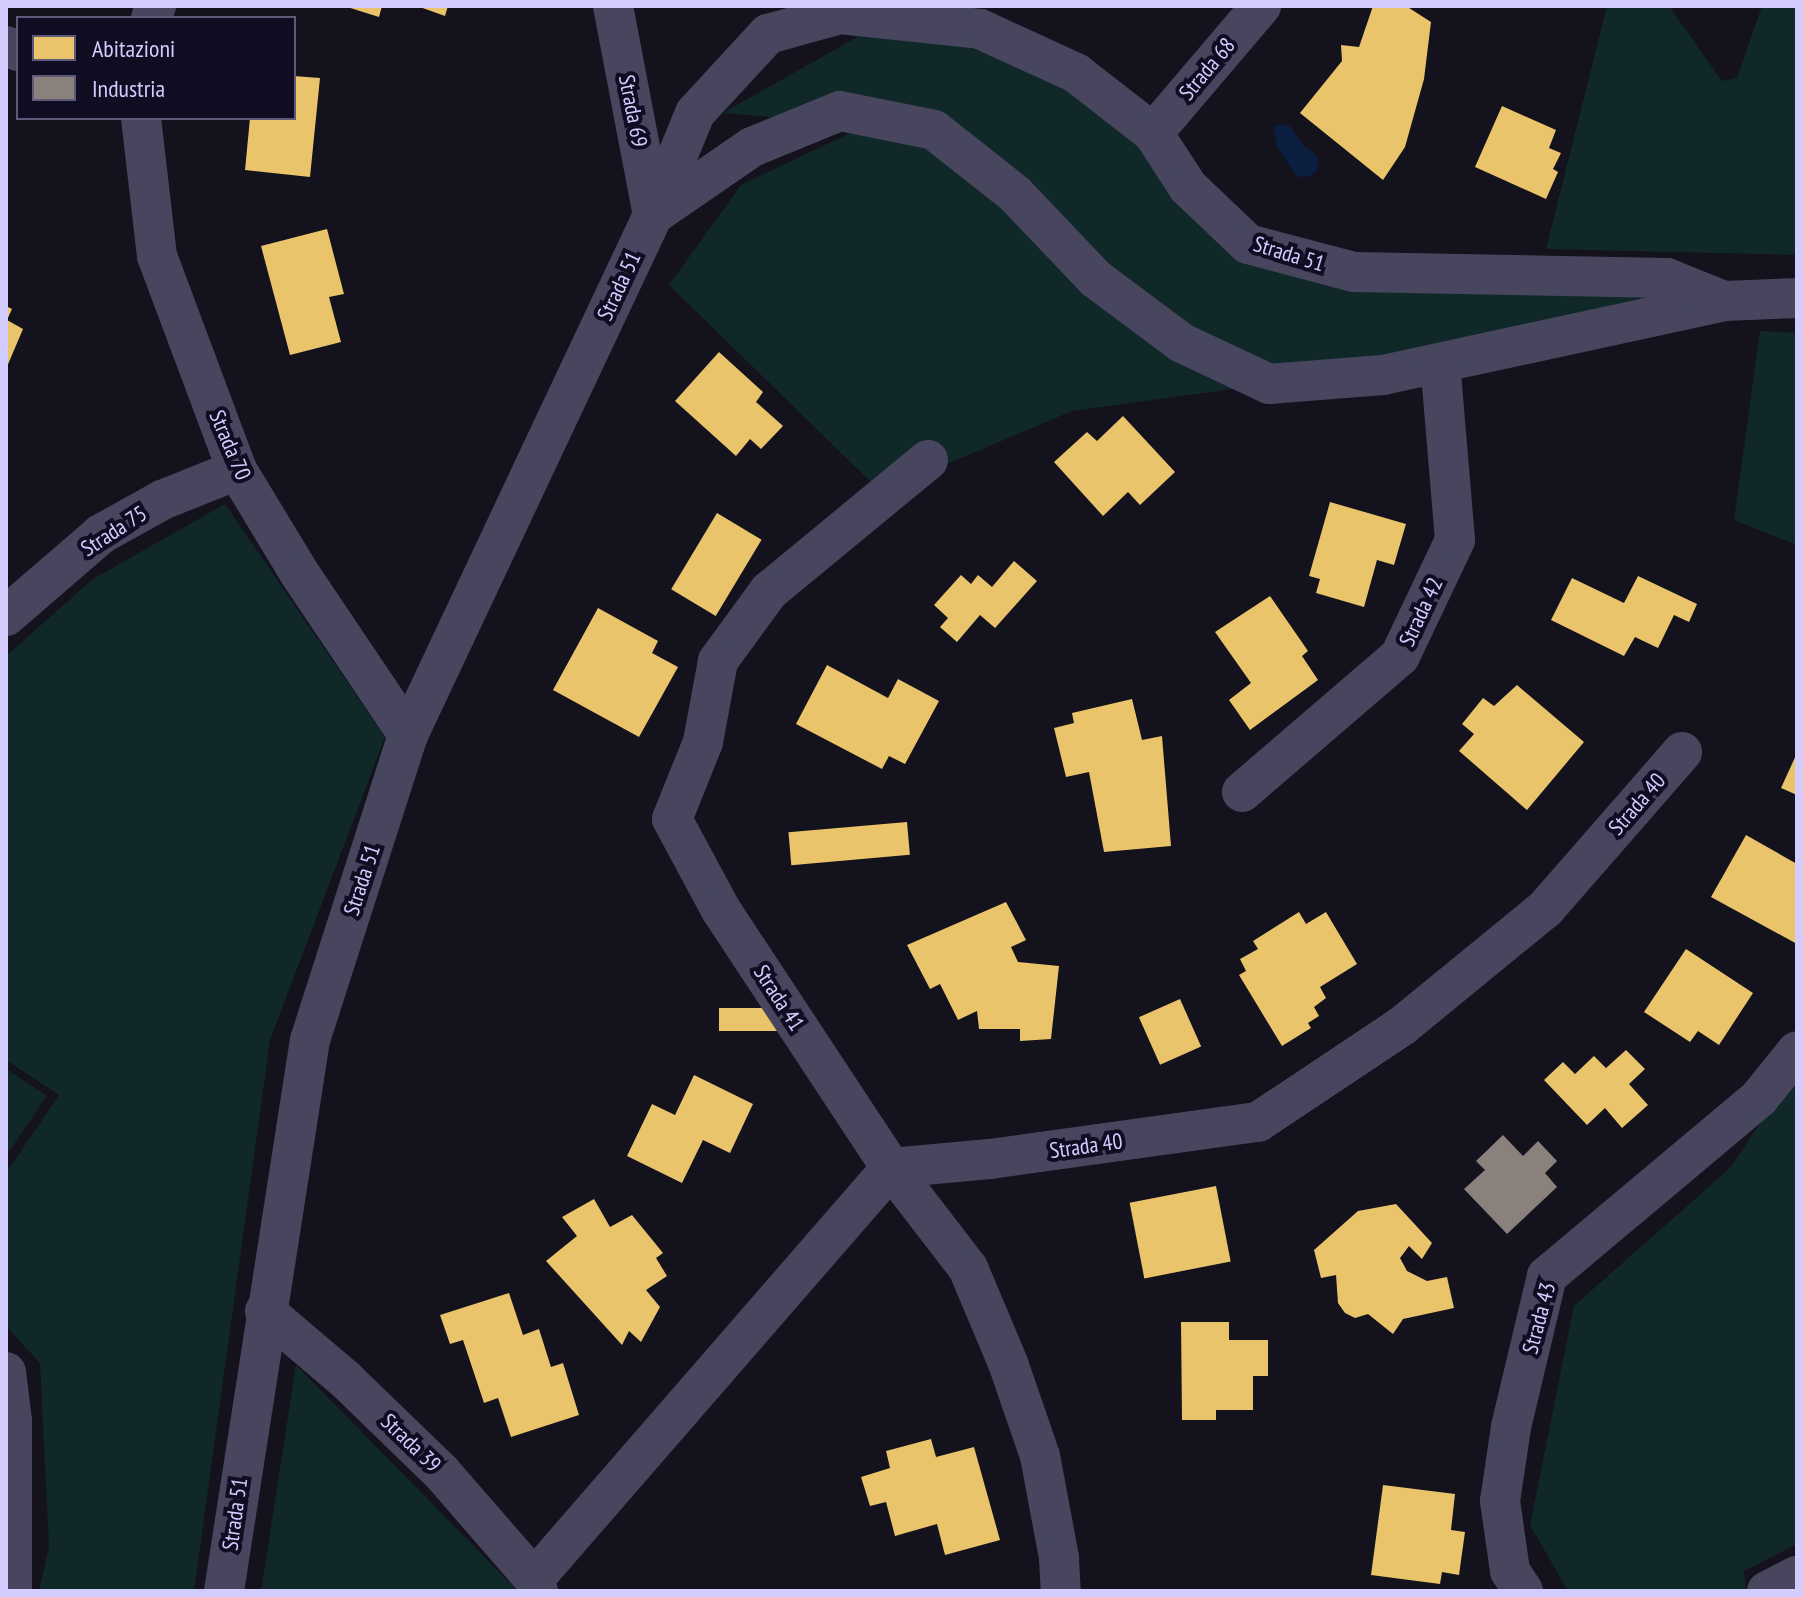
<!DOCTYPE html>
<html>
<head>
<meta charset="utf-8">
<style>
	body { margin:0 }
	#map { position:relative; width:1803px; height:1597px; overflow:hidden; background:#14121d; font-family:"PT Sans Narrow",sans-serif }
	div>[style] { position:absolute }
	.green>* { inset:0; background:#112829 }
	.water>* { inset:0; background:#0b1e40 }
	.homes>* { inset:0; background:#e9c46a; transform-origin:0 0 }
	.industry>* { inset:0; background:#8a817c }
	.minor>* { height:40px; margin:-20px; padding:0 20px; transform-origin:20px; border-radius:20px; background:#47465e }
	span { translate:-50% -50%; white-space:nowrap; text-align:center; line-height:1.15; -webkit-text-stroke:8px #100d22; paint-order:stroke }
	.street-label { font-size:22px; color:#d3cdff }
	.frame { position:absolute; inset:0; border:8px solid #d3cdff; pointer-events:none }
	.legend { position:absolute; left:16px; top:16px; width:280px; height:104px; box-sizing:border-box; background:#100d22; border:2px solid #5e5a7a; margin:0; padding:10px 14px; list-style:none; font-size:24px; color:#d3cdff }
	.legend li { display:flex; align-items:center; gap:16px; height:40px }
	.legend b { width:40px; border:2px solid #5e5a7a }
</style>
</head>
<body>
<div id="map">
	<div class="green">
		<div style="clip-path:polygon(1607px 6px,1669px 6px,1722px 81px,1737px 78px,1762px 6px,1797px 6px,1797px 255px,1546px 249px)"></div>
		<div style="clip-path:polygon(889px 19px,1103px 94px,1248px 244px,1724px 301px,1269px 384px,1072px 411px,881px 492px,669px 285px,741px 185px,867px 125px,723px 113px)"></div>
		<div style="clip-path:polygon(1760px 331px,1797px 333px,1797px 545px,1734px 520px)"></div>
		<div style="clip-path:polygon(225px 504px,385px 737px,270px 1040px,194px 1591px,39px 1591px,49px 1547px,40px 1363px,6px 1326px,6px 1173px,59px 1095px,6px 1060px,6px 656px,93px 579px)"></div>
		<div style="clip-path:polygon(6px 1069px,47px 1096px,6px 1156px)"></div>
		<div style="clip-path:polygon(1797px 1069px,1797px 1544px,1744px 1571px,1746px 1591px,1568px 1591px,1530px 1525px,1574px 1306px,1730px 1168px)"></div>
		<div style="clip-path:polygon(296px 1365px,514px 1587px,515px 1591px,261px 1591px)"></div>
	</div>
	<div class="water">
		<div style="clip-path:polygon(1282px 124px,1290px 126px,1302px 144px,1317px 156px,1318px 170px,1310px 176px,1297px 177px,1276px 145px,1274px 127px)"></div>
	</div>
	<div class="homes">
		<div style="clip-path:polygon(344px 6px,382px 6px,379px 17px)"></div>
		<div style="clip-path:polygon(417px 6px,448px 6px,445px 16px)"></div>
		<div style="clip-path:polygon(1373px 6px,1406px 6px,1431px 22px,1424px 79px,1405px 147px,1383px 180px,1300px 113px,1342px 61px,1341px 45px,1359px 47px)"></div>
		<div style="clip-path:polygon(294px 76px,320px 78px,310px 177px,245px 170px,250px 118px,294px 118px)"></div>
		<div style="clip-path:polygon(1502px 106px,1556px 130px,1549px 148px,1561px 153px,1553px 169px,1558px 172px,1546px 199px,1475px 167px)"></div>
		<div style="clip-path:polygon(327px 229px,344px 294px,329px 297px,341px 342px,290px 355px,261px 246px)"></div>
		<div style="clip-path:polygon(6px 306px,12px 309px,7px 320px,23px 329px,6px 369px)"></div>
		<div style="clip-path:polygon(719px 352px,763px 392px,756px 402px,783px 426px,761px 449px,750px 439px,736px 456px,675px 401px)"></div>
		<div style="clip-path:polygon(1123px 416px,1175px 472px,1140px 505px,1128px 492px,1103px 516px,1054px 462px,1087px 432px,1097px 441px)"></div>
		<div style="clip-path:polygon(1330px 502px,1406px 524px,1394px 565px,1377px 560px,1364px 607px,1316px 593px,1320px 579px,1309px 576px)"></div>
		<div style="left:717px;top:513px;width:52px;height:89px;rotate:31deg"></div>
		<div style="clip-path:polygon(1014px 561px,1037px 581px,995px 628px,980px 615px,957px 642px,940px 627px,948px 618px,934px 605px,961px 575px,971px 584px,978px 575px,992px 587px)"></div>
		<div style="clip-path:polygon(1638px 576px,1697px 604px,1689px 622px,1674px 615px,1658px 648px,1635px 637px,1624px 656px,1551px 620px,1572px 578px,1624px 603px)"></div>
		<div style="clip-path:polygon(1270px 596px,1308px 651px,1302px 656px,1318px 680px,1250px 730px,1229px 700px,1251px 683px,1215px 632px)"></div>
		<div style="clip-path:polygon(598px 608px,658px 641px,652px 653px,678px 667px,639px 737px,553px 690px)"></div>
		<div style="clip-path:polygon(827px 665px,888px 698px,898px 679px,939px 701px,905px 764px,889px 756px,882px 769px,796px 724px)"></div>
		<div style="clip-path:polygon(1517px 685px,1584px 742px,1527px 810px,1459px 751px,1474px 734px,1462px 724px,1483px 698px,1494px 706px)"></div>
		<div style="clip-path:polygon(1132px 699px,1142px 740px,1162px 736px,1171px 846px,1104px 852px,1089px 772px,1066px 777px,1054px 728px,1074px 723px,1072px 713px)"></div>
		<div style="clip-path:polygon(1797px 753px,1797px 795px,1781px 788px)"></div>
		<div style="left:907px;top:822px;width:33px;height:119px;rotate:85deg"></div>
		<div style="clip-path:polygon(1746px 835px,1797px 864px,1797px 944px,1711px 897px)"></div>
		<div style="clip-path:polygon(1006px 902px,1026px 940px,1011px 947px,1018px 962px,1059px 966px,1051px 1039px,1020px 1041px,1020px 1029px,979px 1029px,977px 1011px,958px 1020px,940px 984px,930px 989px,907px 945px)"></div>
		<div style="clip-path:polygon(1299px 912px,1306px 924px,1326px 912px,1357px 964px,1320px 987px,1326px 998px,1314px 1007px,1319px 1016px,1308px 1023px,1311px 1028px,1282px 1046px,1239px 975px,1246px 971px,1240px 959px,1258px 949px,1253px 941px)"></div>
		<div style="clip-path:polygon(1686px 949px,1753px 993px,1719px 1045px,1698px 1031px,1690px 1042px,1644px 1012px)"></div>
		<div style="left:1180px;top:999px;width:52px;height:45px;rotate:66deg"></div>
		<div style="left:782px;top:1008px;width:23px;height:63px;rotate:90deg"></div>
		<div style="clip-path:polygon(1626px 1050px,1645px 1069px,1629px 1084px,1648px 1105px,1622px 1128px,1605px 1108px,1587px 1125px,1544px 1080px,1563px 1062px,1575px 1074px,1594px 1056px,1606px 1068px)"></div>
		<div style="clip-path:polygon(694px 1075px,753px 1104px,730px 1153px,703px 1140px,682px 1183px,627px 1156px,652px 1104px,675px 1115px)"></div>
		<div style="left:1216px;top:1186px;width:77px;height:88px;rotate:79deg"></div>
		<div style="clip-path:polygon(594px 1199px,610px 1227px,632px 1215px,663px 1253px,656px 1258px,667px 1276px,646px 1290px,660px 1307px,641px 1342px,629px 1331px,622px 1345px,546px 1261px,577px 1236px,562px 1217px)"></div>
		<div style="clip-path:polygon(1396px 1204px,1432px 1243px,1422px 1259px,1409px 1246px,1400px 1258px,1407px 1271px,1427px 1281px,1447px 1277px,1454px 1308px,1403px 1319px,1393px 1334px,1368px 1314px,1355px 1318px,1345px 1313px,1338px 1303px,1336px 1275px,1321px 1278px,1314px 1250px,1358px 1211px)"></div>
		<div style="clip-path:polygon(509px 1293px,523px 1335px,539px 1329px,551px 1367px,563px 1363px,579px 1415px,511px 1437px,498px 1398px,484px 1403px,463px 1340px,450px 1344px,440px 1315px)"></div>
		<div style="clip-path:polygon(1181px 1322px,1229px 1322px,1229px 1340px,1268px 1340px,1268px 1376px,1253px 1376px,1253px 1410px,1216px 1410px,1216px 1420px,1182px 1420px)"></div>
		<div style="clip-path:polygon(931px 1439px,936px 1457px,974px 1447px,1000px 1540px,945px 1555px,937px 1524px,895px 1536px,886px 1502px,870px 1506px,861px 1477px,890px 1468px,886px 1451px)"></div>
		<div style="clip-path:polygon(1383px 1485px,1455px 1494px,1451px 1530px,1465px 1532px,1459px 1575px,1442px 1572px,1440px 1584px,1371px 1575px)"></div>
	</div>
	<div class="industry">
		<div style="clip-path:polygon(1503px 1135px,1523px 1156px,1538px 1141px,1557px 1161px,1545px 1173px,1557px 1187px,1507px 1234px,1464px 1189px,1485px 1170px,1476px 1161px)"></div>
	</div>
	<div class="minor">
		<div style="left:613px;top:6px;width:213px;rotate:79.2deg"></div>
		<div style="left:151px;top:18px;width:13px;rotate:-67deg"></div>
		<div style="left:6px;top:46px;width:13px;rotate:23deg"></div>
		<div style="left:141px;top:118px;width:139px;rotate:83.4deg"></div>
		<div style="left:157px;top:256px;width:228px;rotate:69.5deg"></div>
		<div style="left:237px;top:470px;width:122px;rotate:58.8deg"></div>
		<div style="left:300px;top:574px;width:194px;rotate:56.1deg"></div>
		<div style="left:1153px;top:133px;width:167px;rotate:-49.6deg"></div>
		<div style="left:653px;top:215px;width:120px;rotate:-34.5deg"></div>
		<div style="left:752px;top:147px;width:95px;rotate:-22.2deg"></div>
		<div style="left:840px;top:111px;width:96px;rotate:11.4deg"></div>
		<div style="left:934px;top:130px;width:103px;rotate:38.3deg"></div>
		<div style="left:1015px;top:194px;width:117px;rotate:46.4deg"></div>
		<div style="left:1096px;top:279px;width:107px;rotate:36.7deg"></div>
		<div style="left:1182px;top:343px;width:96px;rotate:25.2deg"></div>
		<div style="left:1269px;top:384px;width:114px;rotate:-4.5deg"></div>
		<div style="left:1383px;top:375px;width:349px;rotate:-12.2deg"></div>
		<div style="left:1724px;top:301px;width:73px;rotate:-2.4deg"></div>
		<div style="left:928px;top:460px;width:206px;rotate:140.5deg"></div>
		<div style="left:769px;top:591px;width:87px;rotate:126.1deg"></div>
		<div style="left:718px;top:661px;width:82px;rotate:100.5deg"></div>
		<div style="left:703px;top:742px;width:83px;rotate:111.9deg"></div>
		<div style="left:672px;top:819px;width:103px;rotate:61.7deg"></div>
		<div style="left:721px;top:910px;width:309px;rotate:56.6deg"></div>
		<div style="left:891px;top:1168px;width:126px;rotate:52.4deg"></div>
		<div style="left:968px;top:1268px;width:103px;rotate:67.2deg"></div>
		<div style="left:1008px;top:1363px;width:98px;rotate:71deg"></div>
		<div style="left:1040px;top:1456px;width:104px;rotate:79.4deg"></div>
		<div style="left:1059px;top:1558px;width:33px;rotate:87deg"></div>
		<div style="left:6px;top:616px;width:125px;rotate:-40.8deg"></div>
		<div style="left:101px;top:534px;width:70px;rotate:-29.1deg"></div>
		<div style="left:162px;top:500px;width:81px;rotate:-21.8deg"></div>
		<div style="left:1242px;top:792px;width:208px;rotate:-40.7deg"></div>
		<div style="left:1400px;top:656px;width:128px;rotate:-64.6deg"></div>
		<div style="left:1455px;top:540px;width:178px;rotate:-94.8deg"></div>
		<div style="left:265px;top:1311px;width:105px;rotate:40.4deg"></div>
		<div style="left:345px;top:1379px;width:135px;rotate:44.1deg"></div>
		<div style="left:442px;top:1473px;width:140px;rotate:49deg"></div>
		<div style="left:534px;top:1579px;width:13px;rotate:72deg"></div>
		<div style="left:6px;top:1372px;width:49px;rotate:83deg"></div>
		<div style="left:12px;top:1421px;width:170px;rotate:90deg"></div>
		<div style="left:534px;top:1579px;width:544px;rotate:-49.02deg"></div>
		<div style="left:891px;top:1168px;width:99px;rotate:-5.2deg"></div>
		<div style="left:990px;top:1159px;width:271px;rotate:-7.9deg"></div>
		<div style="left:1258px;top:1122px;width:173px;rotate:-33.7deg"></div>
		<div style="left:1402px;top:1026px;width:186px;rotate:-39.3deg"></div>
		<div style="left:1546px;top:908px;width:207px;rotate:-48.9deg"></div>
		<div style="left:224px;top:1591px;width:558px;rotate:-81.13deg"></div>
		<div style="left:310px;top:1040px;width:320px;rotate:-72.2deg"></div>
		<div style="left:408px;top:735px;width:575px;rotate:-64.77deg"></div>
		<div style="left:653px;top:215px;width:110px;rotate:-67.6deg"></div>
		<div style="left:695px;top:113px;width:108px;rotate:-47.3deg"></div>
		<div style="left:768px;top:34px;width:75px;rotate:-15.5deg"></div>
		<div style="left:840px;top:14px;width:141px;rotate:6.1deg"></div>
		<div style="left:980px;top:29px;width:106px;rotate:24.6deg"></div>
		<div style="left:1076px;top:73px;width:98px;rotate:37.9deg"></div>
		<div style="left:1153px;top:133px;width:64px;rotate:57.1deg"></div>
		<div style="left:1188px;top:187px;width:83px;rotate:43.5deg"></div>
		<div style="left:1248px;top:244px;width:110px;rotate:14.8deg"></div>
		<div style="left:1354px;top:272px;width:313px;rotate:1.1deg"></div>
		<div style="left:1667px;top:278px;width:61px;rotate:22deg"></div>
		<div style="left:1523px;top:1591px;width:24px;rotate:-123deg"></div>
		<div style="left:1510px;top:1571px;width:71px;rotate:-98.1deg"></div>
		<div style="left:1500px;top:1501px;width:75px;rotate:-81.5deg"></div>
		<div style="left:1511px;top:1427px;width:155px;rotate:-76.6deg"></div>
		<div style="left:1547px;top:1276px;width:277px;rotate:-40deg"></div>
		<div style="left:1759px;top:1098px;width:60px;rotate:-51deg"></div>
		<div style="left:1767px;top:1591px;width:34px;rotate:-27deg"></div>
	</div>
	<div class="street-label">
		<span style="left:1207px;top:69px;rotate:-50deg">Strada 68</span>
		<span style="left:633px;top:111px;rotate:79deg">Strada 69</span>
		<span style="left:1289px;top:254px;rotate:17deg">Strada 51</span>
		<span style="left:619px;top:286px;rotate:-65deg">Strada 51</span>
		<span style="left:230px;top:445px;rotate:67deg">Strada 70</span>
		<span style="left:114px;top:531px;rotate:-33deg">Strada 75</span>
		<span style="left:1421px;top:612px;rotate:-65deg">Strada 42</span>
		<span style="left:1637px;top:804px;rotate:-49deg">Strada 40</span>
		<span style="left:362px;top:880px;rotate:-72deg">Strada 51</span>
		<span style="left:779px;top:998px;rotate:57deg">Strada 41</span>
		<span style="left:1086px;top:1146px;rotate:-8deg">Strada 40</span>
		<span style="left:1539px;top:1318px;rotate:-75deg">Strada 43</span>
		<span style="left:411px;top:1443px;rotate:44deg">Strada 39</span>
		<span style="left:235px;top:1514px;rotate:-82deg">Strada 51</span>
	</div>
	<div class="frame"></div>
	<ul class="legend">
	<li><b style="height:22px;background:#e9c46a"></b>Abitazioni</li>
	<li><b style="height:22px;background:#8a817c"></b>Industria</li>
	</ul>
</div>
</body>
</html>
